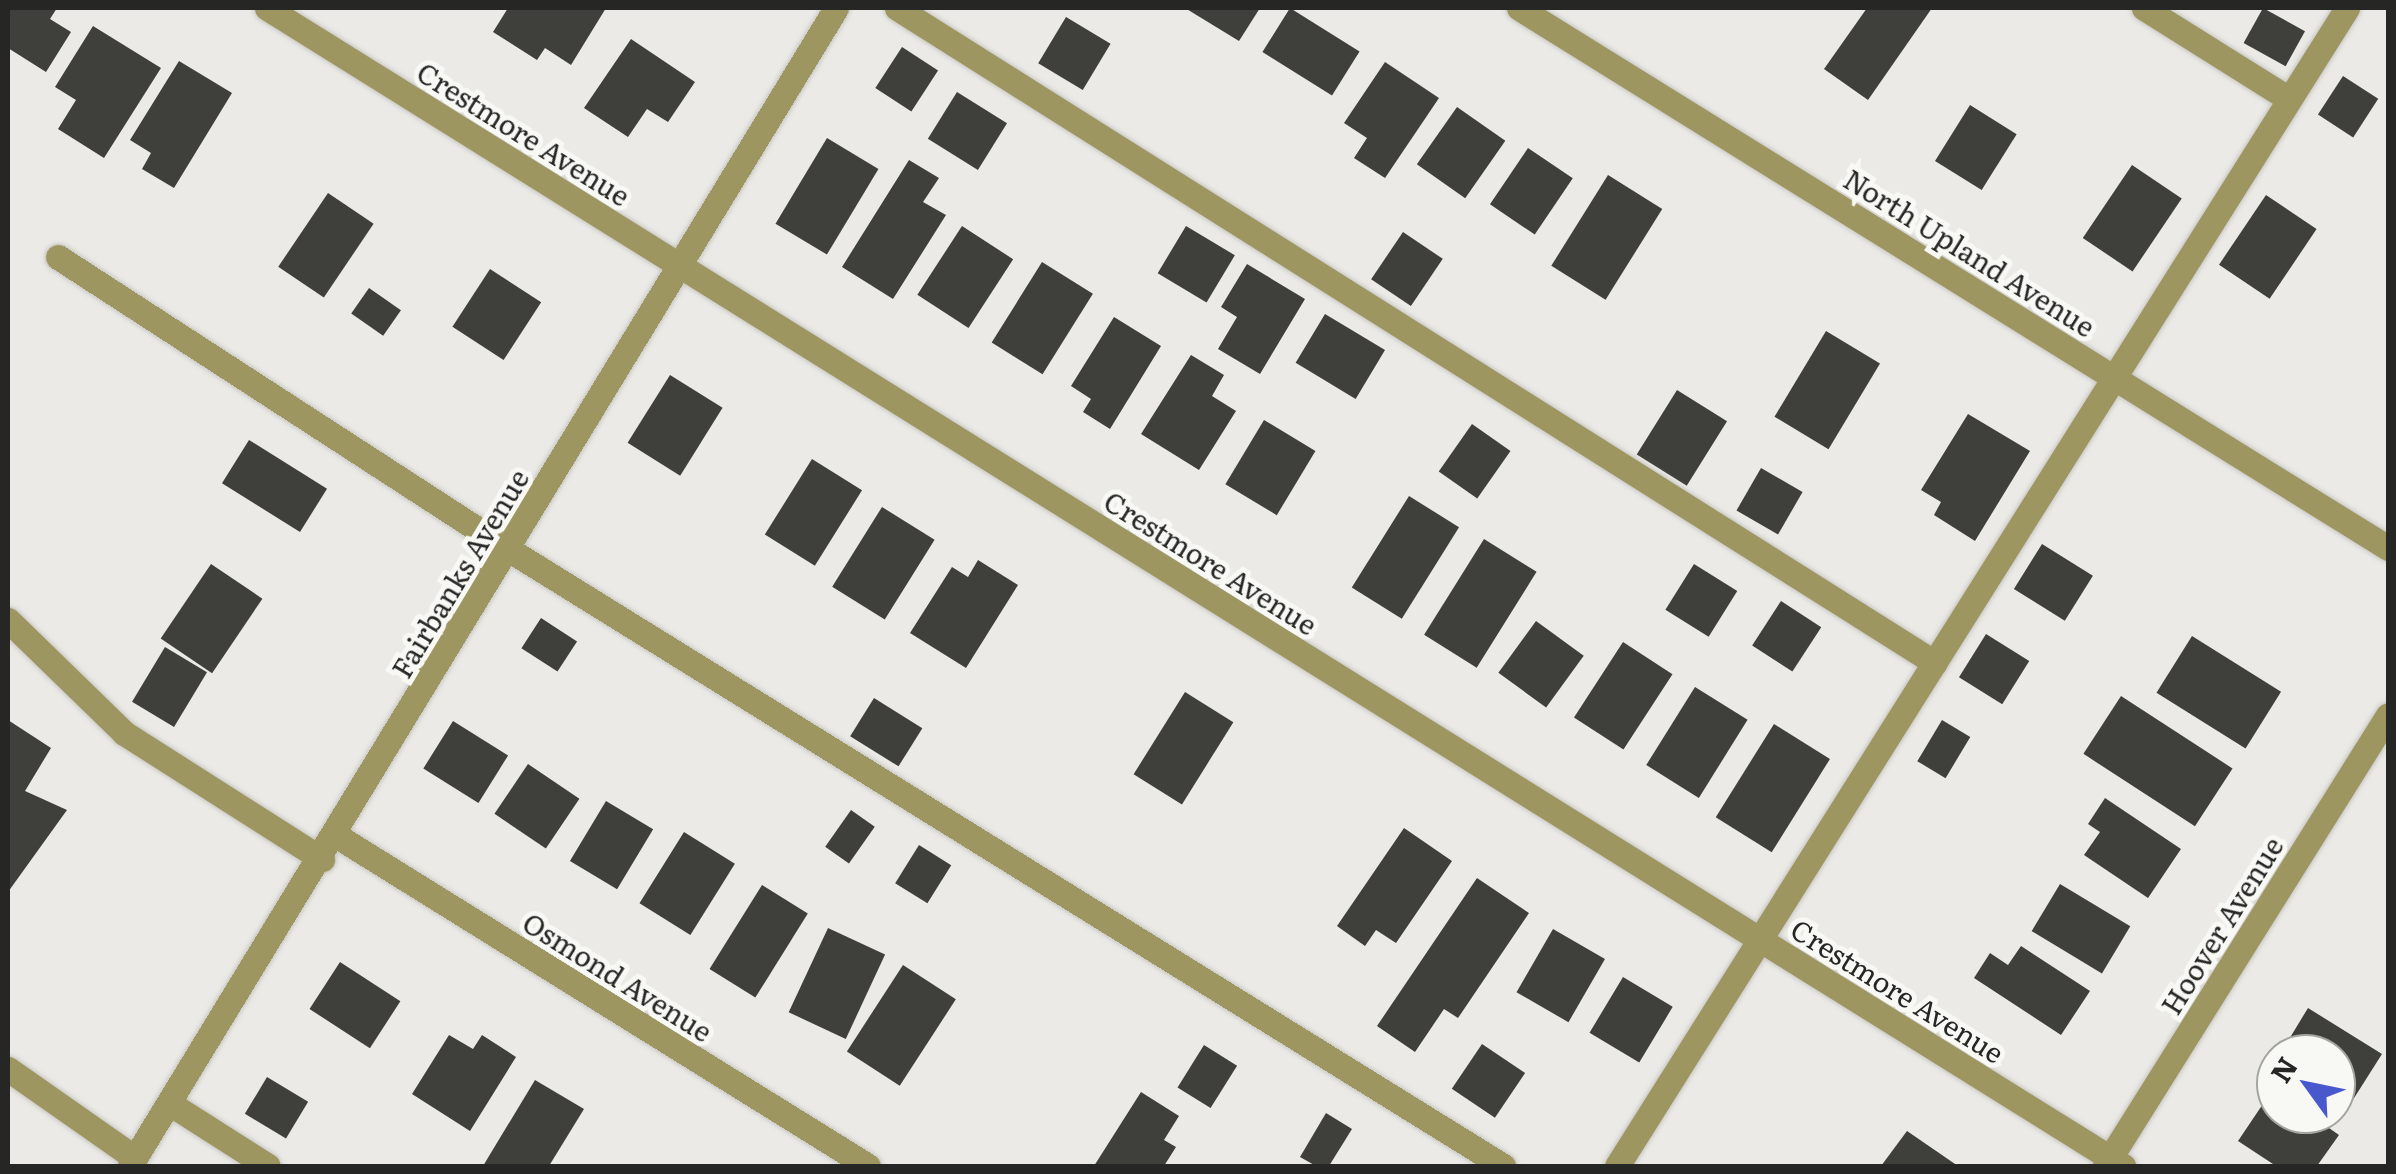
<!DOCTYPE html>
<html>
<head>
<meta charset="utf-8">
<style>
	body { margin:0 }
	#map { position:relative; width:2396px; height:1174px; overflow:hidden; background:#ebeae6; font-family:Literata,serif }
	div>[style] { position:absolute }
	.building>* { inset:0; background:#3f3f3c; transform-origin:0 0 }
	.roads { filter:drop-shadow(0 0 2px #c8c7c3) drop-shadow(0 0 2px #c8c7c3) }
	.minor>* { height:25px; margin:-12.5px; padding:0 12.5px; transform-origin:12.5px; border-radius:12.5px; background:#9e9661 }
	span { translate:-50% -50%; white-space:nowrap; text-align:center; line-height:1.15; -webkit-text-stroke:10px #f8f8f4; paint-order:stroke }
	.street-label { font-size:28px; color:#262625 }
	.frame { position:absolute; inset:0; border:10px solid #262625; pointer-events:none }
	.north { position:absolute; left:2256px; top:1034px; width:100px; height:100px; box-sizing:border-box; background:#f8f8f4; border:2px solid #a4a4a1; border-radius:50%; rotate:303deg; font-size:28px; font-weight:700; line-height:40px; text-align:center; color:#262625 }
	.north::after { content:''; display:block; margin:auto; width:35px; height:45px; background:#4a58cd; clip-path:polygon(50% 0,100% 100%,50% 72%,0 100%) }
</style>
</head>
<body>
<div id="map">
	<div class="building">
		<div style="clip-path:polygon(8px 8px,57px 8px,50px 19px,71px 32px,46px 72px,8px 48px)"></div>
		<div style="clip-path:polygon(508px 8px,606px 8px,571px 65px,545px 48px,537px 60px,493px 32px)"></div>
		<div style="clip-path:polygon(1185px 8px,1260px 8px,1239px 41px)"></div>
		<div style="left:1290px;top:8px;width:82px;height:52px;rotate:32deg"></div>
		<div style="clip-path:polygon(1867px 8px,1932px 8px,1868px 100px,1824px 69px)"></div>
		<div style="left:2263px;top:8px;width:48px;height:40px;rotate:29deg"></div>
		<div style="left:1066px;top:17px;width:52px;height:54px;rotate:31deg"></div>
		<div style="clip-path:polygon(93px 26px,161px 68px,104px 158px,58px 129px,76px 100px,55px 87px)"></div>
		<div style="clip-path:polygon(631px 39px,695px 82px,668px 122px,647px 109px,628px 137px,584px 108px)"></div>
		<div style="left:902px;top:47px;width:43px;height:49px;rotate:33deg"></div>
		<div style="clip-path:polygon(179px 61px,232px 93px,174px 188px,142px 169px,151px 153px,130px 140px)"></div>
		<div style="clip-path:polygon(1385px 62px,1439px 98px,1385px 178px,1354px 158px,1367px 138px,1344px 123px)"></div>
		<div style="left:2343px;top:76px;width:42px;height:46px;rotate:33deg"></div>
		<div style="left:957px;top:92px;width:59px;height:55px;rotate:32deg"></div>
		<div style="left:1970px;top:105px;width:55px;height:66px;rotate:32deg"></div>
		<div style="left:1457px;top:107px;width:59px;height:70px;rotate:35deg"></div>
		<div style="left:827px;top:138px;width:60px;height:100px;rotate:31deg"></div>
		<div style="left:1528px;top:148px;width:54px;height:68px;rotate:34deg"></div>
		<div style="clip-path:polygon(909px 160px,939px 178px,923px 202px,946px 215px,893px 299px,842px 267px)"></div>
		<div style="left:2132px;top:165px;width:60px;height:88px;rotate:34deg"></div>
		<div style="left:1608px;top:175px;width:64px;height:107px;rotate:32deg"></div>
		<div style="left:328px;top:193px;width:55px;height:89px;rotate:34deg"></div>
		<div style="left:2266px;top:195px;width:61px;height:84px;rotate:34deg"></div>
		<div style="left:962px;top:226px;width:61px;height:82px;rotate:33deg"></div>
		<div style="left:1186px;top:226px;width:57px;height:55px;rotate:31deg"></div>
		<div style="left:1403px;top:232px;width:48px;height:57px;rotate:34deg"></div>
		<div style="left:1042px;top:262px;width:60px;height:95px;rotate:32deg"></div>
		<div style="clip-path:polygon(1247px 264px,1305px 299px,1260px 374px,1218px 349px,1237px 317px,1221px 307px)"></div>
		<div style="left:490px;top:269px;width:61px;height:69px;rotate:33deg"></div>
		<div style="left:369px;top:288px;width:39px;height:31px;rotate:35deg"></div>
		<div style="left:1325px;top:314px;width:70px;height:57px;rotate:31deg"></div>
		<div style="clip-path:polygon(1114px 317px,1161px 346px,1110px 429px,1083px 412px,1091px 399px,1071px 386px)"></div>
		<div style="left:1826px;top:331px;width:63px;height:100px;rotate:31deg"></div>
		<div style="clip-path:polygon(1191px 355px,1224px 375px,1212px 396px,1236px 411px,1199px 470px,1141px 434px)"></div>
		<div style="left:670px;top:375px;width:62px;height:80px;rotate:32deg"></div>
		<div style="left:1677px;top:390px;width:59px;height:76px;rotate:32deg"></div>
		<div style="clip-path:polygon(1968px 414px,2030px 451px,1975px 541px,1934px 515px,1941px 502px,1921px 490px)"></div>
		<div style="left:1264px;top:420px;width:60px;height:75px;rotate:31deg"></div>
		<div style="left:1472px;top:424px;width:47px;height:58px;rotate:35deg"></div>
		<div style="left:249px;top:440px;width:92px;height:51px;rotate:32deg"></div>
		<div style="left:812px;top:459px;width:59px;height:89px;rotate:32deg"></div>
		<div style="left:1761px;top:468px;width:48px;height:49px;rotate:30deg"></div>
		<div style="left:1409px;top:496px;width:59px;height:108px;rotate:32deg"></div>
		<div style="left:882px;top:507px;width:62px;height:94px;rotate:32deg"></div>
		<div style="left:1484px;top:539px;width:62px;height:113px;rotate:32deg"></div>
		<div style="left:2042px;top:544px;width:60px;height:53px;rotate:32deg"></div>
		<div style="clip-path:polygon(978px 560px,1018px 585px,966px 668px,910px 633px,952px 567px,968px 577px)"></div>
		<div style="left:211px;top:564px;width:62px;height:90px;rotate:34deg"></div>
		<div style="left:1694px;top:564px;width:51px;height:54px;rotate:32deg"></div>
		<div style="left:1781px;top:601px;width:48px;height:53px;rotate:33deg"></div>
		<div style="left:541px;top:618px;width:43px;height:36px;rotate:33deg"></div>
		<div style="left:1536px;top:621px;width:59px;height:64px;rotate:36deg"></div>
		<div style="left:1986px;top:634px;width:51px;height:51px;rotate:32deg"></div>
		<div style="left:2192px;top:636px;width:105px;height:67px;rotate:32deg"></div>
		<div style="left:1623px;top:642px;width:59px;height:90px;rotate:33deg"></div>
		<div style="left:165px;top:647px;width:49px;height:64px;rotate:31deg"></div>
		<div style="left:1695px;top:687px;width:62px;height:92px;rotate:32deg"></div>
		<div style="left:1185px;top:692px;width:57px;height:97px;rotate:32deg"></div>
		<div style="left:2121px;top:696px;width:133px;height:69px;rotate:33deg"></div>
		<div style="left:874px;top:698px;width:57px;height:45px;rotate:32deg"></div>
		<div style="clip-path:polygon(8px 720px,51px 748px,25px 791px,67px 810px,8px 892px)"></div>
		<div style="left:1942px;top:720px;width:33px;height:48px;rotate:31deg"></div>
		<div style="left:453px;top:721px;width:65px;height:56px;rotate:32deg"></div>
		<div style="left:1774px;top:724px;width:66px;height:110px;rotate:32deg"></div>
		<div style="left:528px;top:764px;width:62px;height:60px;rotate:34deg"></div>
		<div style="clip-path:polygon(2105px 798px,2181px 849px,2148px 898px,2084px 855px,2100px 832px,2088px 824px)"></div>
		<div style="left:606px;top:801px;width:55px;height:70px;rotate:31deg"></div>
		<div style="left:851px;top:810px;width:29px;height:45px;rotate:35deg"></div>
		<div style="clip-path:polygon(1404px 828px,1452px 861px,1396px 943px,1376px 930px,1365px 946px,1337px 926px)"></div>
		<div style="left:684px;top:832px;width:60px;height:84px;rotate:32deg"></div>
		<div style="left:919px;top:845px;width:38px;height:45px;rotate:32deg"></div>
		<div style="clip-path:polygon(1477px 878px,1529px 913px,1458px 1018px,1444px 1009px,1415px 1052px,1377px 1026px)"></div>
		<div style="left:2060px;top:884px;width:82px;height:55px;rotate:31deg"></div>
		<div style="left:762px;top:885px;width:54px;height:99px;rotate:32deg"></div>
		<div style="left:828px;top:928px;width:63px;height:93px;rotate:25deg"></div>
		<div style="left:1553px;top:929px;width:60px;height:73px;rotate:30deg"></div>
		<div style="clip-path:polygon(2021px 946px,2090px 991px,2061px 1035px,1974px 978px,1990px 953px,2008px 965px)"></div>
		<div style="left:340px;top:962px;width:72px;height:56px;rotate:33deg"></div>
		<div style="left:903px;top:965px;width:63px;height:103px;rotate:33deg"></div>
		<div style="left:1623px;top:977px;width:58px;height:65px;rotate:31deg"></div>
		<div style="clip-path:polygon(2308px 1008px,2382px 1054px,2349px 1106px,2336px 1097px,2336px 1054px,2280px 1054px)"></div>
		<div style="clip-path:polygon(449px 1035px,473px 1049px,482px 1035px,516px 1057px,470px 1131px,412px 1094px)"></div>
		<div style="left:1482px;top:1044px;width:52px;height:54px;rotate:34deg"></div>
		<div style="left:1204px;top:1045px;width:39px;height:50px;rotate:32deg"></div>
		<div style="left:267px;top:1077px;width:48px;height:43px;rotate:31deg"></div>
		<div style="clip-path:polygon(535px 1080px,584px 1109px,549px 1166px,483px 1166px)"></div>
		<div style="clip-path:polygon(2273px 1089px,2276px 1114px,2309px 1114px,2339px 1135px,2317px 1166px,2276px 1166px,2238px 1141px)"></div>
		<div style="clip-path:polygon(1141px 1092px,1179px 1116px,1164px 1140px,1176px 1147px,1164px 1166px,1094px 1166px)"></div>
		<div style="clip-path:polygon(1326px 1113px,1352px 1129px,1329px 1166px,1316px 1166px,1300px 1157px)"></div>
		<div style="clip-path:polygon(1907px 1131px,1958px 1166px,1881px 1166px)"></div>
	</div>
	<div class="roads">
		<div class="minor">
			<div style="left:267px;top:8px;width:2188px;rotate:31.96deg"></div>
			<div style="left:897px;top:8px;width:1227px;rotate:32.25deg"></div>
			<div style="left:1519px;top:8px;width:1023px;rotate:31.86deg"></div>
			<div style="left:2144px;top:8px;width:171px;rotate:32.1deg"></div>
			<div style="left:58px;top:257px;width:536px;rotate:32.98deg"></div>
			<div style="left:508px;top:549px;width:1171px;rotate:31.8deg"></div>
			<div style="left:8px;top:620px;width:162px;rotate:44.2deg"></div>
			<div style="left:124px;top:733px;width:235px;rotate:32.5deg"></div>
			<div style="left:337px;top:836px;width:625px;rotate:31.86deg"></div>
			<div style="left:8px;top:1069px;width:155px;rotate:35deg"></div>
			<div style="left:169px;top:1103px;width:117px;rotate:32.5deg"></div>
			<div style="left:130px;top:1166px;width:1356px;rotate:-58.63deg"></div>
			<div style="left:1617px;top:1166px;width:1369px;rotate:-57.77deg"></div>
			<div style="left:2105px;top:1166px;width:532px;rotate:-57.89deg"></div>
		</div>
	</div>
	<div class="street-label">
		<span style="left:524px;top:133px;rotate:32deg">Crestmore Avenue</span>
		<span style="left:1970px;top:252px;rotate:32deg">North Upland Avenue</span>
		<span style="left:1211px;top:562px;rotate:32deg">Crestmore Avenue</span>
		<span style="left:459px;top:573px;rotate:-59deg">Fairbanks Avenue</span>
		<span style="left:2221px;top:925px;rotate:-58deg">Hoover Avenue</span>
		<span style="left:618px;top:976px;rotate:32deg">Osmond Avenue</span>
		<span style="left:1898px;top:990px;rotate:32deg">Crestmore Avenue</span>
	</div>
	<div class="frame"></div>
	<div class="north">N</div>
</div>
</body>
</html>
